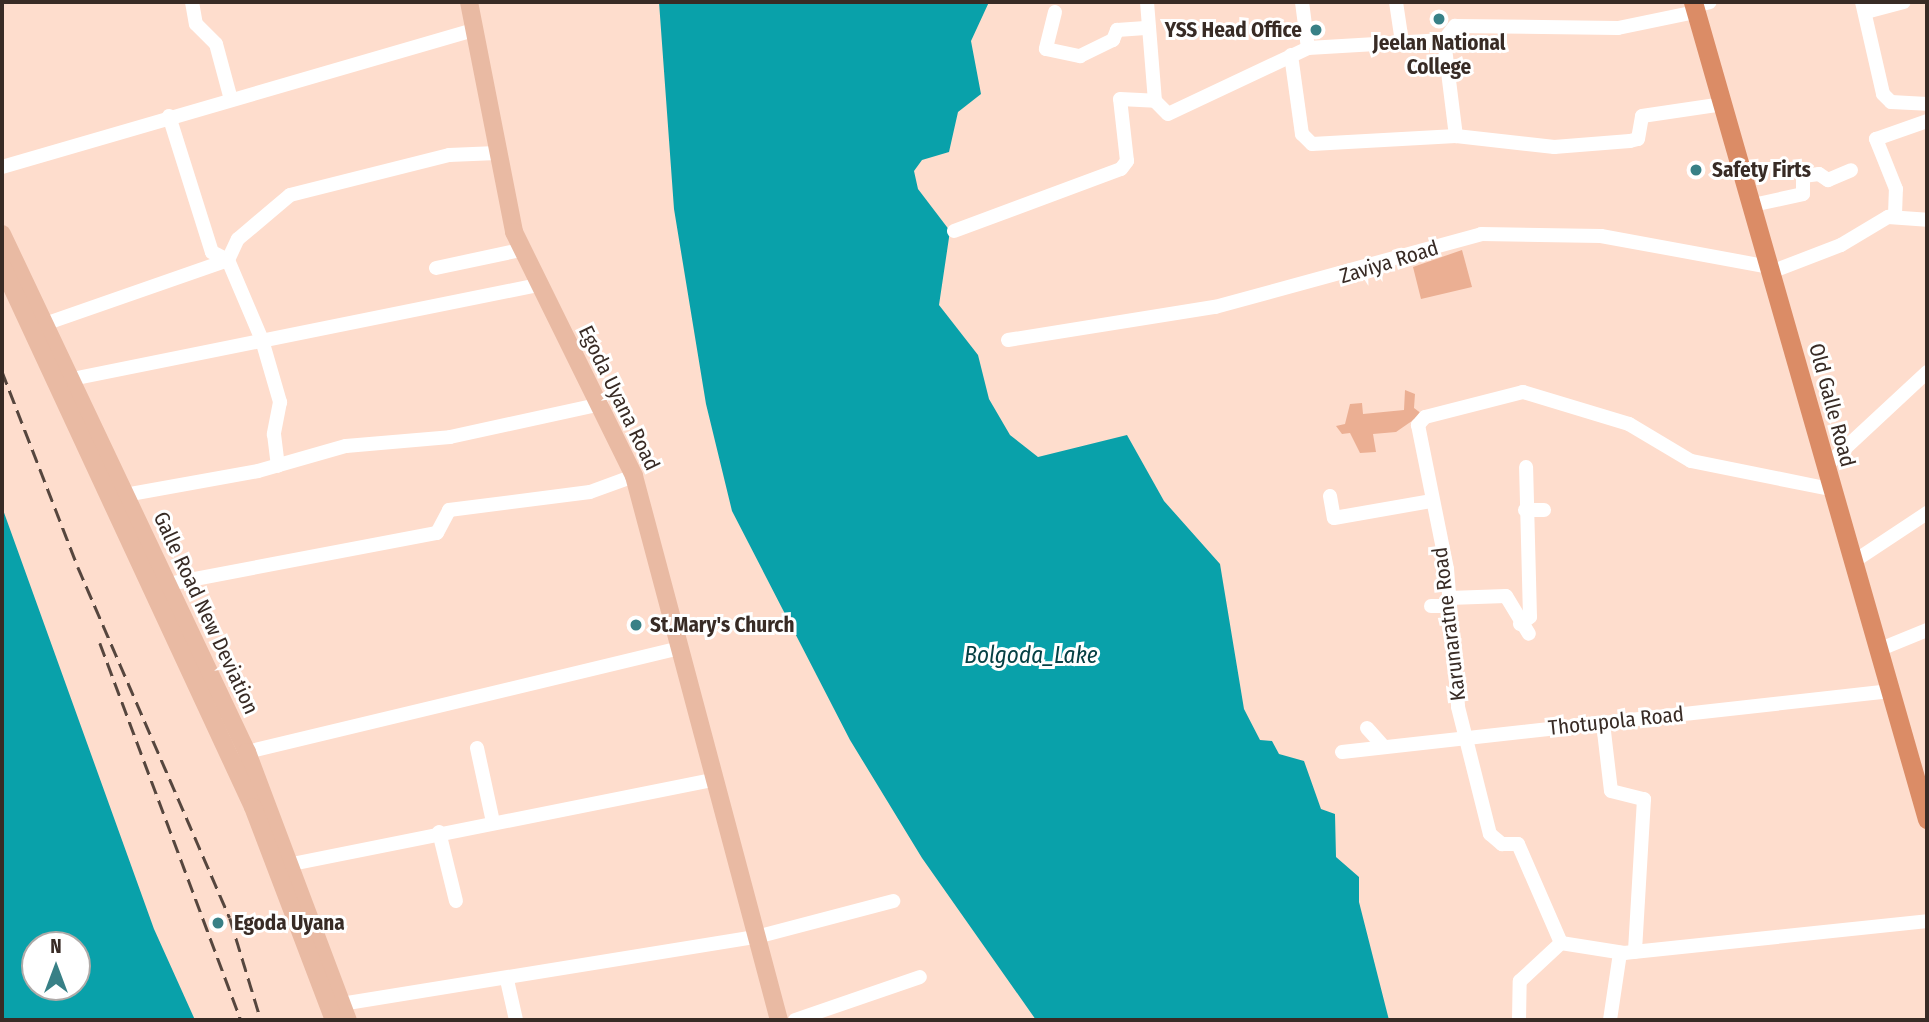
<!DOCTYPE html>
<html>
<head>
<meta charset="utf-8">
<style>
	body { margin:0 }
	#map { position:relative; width:1929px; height:1022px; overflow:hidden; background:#feddcd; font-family:"Fira Sans Condensed",sans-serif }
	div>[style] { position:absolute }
	.green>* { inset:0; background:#ebaf93 }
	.water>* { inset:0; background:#09a1aa }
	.minor>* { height:14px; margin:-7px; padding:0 7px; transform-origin:7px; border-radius:7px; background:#fff }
	.major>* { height:18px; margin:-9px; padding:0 9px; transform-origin:9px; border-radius:9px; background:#e9baa3 }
	.highway>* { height:19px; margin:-9.5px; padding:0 9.5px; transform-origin:9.5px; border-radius:9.5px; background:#db8c66 }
	.rail>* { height:2.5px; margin-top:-1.25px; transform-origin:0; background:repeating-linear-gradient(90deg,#56463e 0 14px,transparent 0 21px) }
	.dots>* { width:19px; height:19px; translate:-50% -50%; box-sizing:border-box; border:4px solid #fff; border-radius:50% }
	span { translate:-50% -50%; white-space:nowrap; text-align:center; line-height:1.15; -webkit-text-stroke:6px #fff; paint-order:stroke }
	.poi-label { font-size:21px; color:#382b25; font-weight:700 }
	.right { translate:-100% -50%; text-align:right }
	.left { translate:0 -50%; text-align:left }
	.street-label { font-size:21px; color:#382b25 }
	.water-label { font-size:23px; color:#054044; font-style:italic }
	.frame { position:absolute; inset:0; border:4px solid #382b25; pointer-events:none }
	.north { position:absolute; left:21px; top:931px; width:70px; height:70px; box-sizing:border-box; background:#fff; border:2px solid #afaaa8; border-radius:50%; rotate:0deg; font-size:19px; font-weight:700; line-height:28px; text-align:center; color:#382b25 }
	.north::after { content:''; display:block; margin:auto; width:24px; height:32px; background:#388086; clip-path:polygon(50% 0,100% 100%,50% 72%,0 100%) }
</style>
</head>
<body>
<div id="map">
	<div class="green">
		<div style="clip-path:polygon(1462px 250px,1472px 287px,1421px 299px,1413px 267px)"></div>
		<div style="clip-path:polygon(1405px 390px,1415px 394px,1414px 408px,1422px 414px,1396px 432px,1373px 434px,1376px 452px,1360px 453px,1350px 433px,1342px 434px,1336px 426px,1345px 424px,1350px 404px,1362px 403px,1363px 414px,1404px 410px)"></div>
	</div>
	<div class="water">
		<div style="clip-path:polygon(659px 2px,989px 2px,971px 41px,981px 94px,958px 112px,949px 152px,922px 160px,914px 171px,918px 189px,950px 231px,939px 305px,978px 355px,989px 399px,1010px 435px,1038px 457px,1127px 435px,1164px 501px,1220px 564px,1244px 709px,1260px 740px,1272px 741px,1279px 754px,1304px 761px,1321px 809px,1335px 814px,1336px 857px,1359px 877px,1359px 902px,1389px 1020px,1036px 1020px,922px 858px,850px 740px,732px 511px,706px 404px,674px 209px)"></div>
		<div style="clip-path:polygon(evenodd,2px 507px,154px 929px,195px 1020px,2px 1020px,2px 507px,35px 945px,77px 945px,77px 987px,35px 987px,35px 945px)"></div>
	</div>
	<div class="minor">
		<div style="left:192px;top:2px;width:22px;rotate:80deg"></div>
		<div style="left:196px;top:24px;width:28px;rotate:45deg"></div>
		<div style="left:216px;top:44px;width:54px;rotate:74.9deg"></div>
		<div style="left:1147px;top:2px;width:99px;rotate:85.4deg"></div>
		<div style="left:1302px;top:2px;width:46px;rotate:82.6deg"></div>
		<div style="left:1396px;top:2px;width:40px;rotate:81.5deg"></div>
		<div style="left:1862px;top:2px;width:94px;rotate:77.1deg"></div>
		<div style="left:1883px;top:94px;width:11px;rotate:45deg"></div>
		<div style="left:1891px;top:102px;width:36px;rotate:3deg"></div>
		<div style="left:1694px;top:6px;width:16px;rotate:-14deg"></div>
		<div style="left:1055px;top:12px;width:38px;rotate:104deg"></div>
		<div style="left:1046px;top:49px;width:35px;rotate:12deg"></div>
		<div style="left:1080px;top:56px;width:37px;rotate:-26deg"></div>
		<div style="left:1113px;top:40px;width:11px;rotate:-68deg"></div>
		<div style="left:1117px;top:30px;width:32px;rotate:-4deg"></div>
		<div style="left:1866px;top:12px;width:39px;rotate:-15deg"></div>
		<div style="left:1444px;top:40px;width:97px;rotate:82.9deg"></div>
		<div style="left:1291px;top:55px;width:80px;rotate:82.1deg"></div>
		<div style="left:1302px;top:134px;width:14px;rotate:45deg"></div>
		<div style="left:1312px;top:144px;width:144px;rotate:-3.2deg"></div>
		<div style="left:1456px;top:136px;width:99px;rotate:6.4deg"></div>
		<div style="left:1554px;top:147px;width:76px;rotate:-4.5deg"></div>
		<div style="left:1630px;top:141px;width:8px;rotate:-14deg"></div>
		<div style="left:1638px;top:139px;width:23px;rotate:-80deg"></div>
		<div style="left:1642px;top:116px;width:82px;rotate:-8.4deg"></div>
		<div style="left:169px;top:116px;width:143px;rotate:72.5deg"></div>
		<div style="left:212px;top:252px;width:18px;rotate:27deg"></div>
		<div style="left:228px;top:260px;width:87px;rotate:67deg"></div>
		<div style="left:262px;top:340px;width:65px;rotate:73.8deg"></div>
		<div style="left:280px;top:402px;width:33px;rotate:101deg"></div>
		<div style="left:274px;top:434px;width:32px;rotate:83deg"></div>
		<div style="left:2px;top:167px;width:491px;rotate:-16.2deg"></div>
		<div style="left:1753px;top:205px;width:51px;rotate:-12.4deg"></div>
		<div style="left:1803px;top:194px;width:18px;rotate:-90deg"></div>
		<div style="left:1803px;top:176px;width:16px;rotate:-7deg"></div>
		<div style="left:1819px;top:174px;width:11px;rotate:34deg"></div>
		<div style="left:1828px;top:180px;width:25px;rotate:-23deg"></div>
		<div style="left:1895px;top:215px;width:26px;rotate:-88deg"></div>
		<div style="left:1896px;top:189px;width:54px;rotate:-111.8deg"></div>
		<div style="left:1876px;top:139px;width:54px;rotate:-19.4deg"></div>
		<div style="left:954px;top:231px;width:178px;rotate:-20.4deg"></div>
		<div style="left:1121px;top:169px;width:10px;rotate:-53deg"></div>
		<div style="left:1127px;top:161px;width:62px;rotate:-96.4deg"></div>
		<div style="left:1120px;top:99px;width:35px;rotate:3deg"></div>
		<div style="left:1155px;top:101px;width:18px;rotate:45deg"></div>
		<div style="left:1168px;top:114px;width:155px;rotate:-25.2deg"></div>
		<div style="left:1308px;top:48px;width:136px;rotate:-3.4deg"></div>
		<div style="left:1444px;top:40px;width:18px;rotate:-52deg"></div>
		<div style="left:1455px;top:26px;width:163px;rotate:0.7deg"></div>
		<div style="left:1618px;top:28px;width:79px;rotate:-11.7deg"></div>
		<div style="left:436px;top:268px;width:87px;rotate:-12deg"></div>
		<div style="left:1771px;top:272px;width:75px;rotate:-21.1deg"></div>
		<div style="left:1841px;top:245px;width:55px;rotate:-30.8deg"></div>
		<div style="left:1888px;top:217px;width:39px;rotate:4deg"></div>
		<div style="left:36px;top:327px;width:203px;rotate:-19.2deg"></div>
		<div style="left:228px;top:260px;width:23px;rotate:-65deg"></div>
		<div style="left:238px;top:239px;width:68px;rotate:-40.2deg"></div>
		<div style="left:290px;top:195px;width:164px;rotate:-14.1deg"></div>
		<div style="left:449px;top:155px;width:48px;rotate:-2.4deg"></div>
		<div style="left:1008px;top:340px;width:210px;rotate:-9.1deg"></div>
		<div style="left:1215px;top:307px;width:276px;rotate:-15.3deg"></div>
		<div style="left:1481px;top:234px;width:120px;rotate:1deg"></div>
		<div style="left:1601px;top:236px;width:172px;rotate:10.4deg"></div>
		<div style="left:72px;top:379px;width:476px;rotate:-11.4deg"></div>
		<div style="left:1826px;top:466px;width:138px;rotate:-42.9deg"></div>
		<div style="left:1830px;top:489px;width:142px;rotate:-168.6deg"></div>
		<div style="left:1691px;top:461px;width:72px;rotate:-149.2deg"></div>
		<div style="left:1629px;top:424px;width:111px;rotate:-163.2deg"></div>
		<div style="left:1523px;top:392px;width:101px;rotate:165.7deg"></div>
		<div style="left:1425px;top:417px;width:11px;rotate:131deg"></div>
		<div style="left:1418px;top:425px;width:147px;rotate:78.6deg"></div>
		<div style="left:1447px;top:569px;width:138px;rotate:85.4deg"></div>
		<div style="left:1458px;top:707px;width:131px;rotate:75.9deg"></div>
		<div style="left:1490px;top:834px;width:16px;rotate:40deg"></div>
		<div style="left:1502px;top:844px;width:16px"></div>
		<div style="left:1518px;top:844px;width:108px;rotate:66.5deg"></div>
		<div style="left:1561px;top:943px;width:64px;rotate:9deg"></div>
		<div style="left:1624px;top:953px;width:305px;rotate:-6deg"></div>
		<div style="left:125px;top:495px;width:135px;rotate:-10.2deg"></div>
		<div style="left:258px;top:471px;width:91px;rotate:-15.9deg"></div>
		<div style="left:346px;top:446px;width:104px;rotate:-4.9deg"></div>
		<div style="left:450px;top:437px;width:155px;rotate:-12.3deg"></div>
		<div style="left:1330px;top:496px;width:22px;rotate:80deg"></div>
		<div style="left:1334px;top:518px;width:98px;rotate:-9.9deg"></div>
		<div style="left:1525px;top:510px;width:19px"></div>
		<div style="left:1853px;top:562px;width:89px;rotate:-33.5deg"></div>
		<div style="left:158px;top:586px;width:284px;rotate:-10.8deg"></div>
		<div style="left:437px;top:533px;width:26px;rotate:-62deg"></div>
		<div style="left:449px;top:510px;width:142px;rotate:-7.3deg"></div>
		<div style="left:590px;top:492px;width:47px;rotate:-20deg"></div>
		<div style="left:1449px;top:598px;width:57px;rotate:-2deg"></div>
		<div style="left:1506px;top:596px;width:44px;rotate:58.8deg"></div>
		<div style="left:1431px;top:606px;width:17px"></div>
		<div style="left:1520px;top:624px;width:12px;rotate:-35deg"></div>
		<div style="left:1530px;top:617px;width:150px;rotate:-91.5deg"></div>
		<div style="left:1878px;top:650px;width:53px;rotate:-22.2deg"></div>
		<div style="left:1603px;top:723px;width:68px;rotate:83.3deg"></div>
		<div style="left:1611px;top:791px;width:34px;rotate:14deg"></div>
		<div style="left:1644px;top:799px;width:153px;rotate:93.4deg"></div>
		<div style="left:1367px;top:728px;width:25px;rotate:48deg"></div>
		<div style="left:477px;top:748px;width:76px;rotate:77.8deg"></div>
		<div style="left:247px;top:752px;width:442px;rotate:-13.5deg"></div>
		<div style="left:1342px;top:752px;width:552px;rotate:-6.34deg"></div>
		<div style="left:439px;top:832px;width:71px;rotate:76.2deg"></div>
		<div style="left:292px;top:864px;width:429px;rotate:-11.3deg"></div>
		<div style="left:507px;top:980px;width:41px;rotate:77.3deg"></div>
		<div style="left:335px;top:1005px;width:426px;rotate:-9.2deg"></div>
		<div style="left:756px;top:937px;width:142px;rotate:-14.7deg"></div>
		<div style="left:795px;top:1020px;width:132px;rotate:-19deg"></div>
		<div style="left:1519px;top:1020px;width:39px;rotate:-89deg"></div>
		<div style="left:1520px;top:981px;width:56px;rotate:-42.8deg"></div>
		<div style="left:1610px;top:1020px;width:68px;rotate:-81.5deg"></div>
	</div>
	<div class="major">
		<div style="left:469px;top:2px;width:234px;rotate:78.9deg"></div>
		<div style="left:514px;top:232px;width:272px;rotate:63.8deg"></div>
		<div style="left:634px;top:476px;width:563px;rotate:75.08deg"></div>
		<div style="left:2px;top:234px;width:573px;rotate:64.69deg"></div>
		<div style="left:247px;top:752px;width:286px;rotate:69.4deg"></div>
		<div style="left:2px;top:266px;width:596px;rotate:65.11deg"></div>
		<div style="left:253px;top:807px;width:228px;rotate:69.2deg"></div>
	</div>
	<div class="highway">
		<div style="left:1693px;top:2px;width:850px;rotate:74.02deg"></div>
	</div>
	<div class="rail">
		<div style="left:2px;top:371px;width:210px;rotate:68.8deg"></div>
		<div style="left:78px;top:567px;width:382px;rotate:66.6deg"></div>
		<div style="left:230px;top:918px;width:107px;rotate:73.1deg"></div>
		<div style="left:100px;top:643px;width:403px;rotate:69.5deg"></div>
	</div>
	<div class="dots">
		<div style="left:1439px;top:19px;background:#388086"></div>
		<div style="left:1316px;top:30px;background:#388086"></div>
		<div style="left:1696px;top:170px;background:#388086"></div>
		<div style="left:636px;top:625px;background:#388086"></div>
		<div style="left:218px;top:923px;background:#388086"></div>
	</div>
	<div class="poi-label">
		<span class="right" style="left:1302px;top:30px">YSS Head Office</span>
		<span style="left:1439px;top:55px">Jeelan National<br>College</span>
		<span class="left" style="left:1712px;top:170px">Safety Firts</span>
		<span class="left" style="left:650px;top:625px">St.Mary's Church</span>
		<span class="left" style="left:234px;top:923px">Egoda Uyana</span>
	</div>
	<div class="street-label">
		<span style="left:1389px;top:262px;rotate:-17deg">Zaviya Road</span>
		<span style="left:619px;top:398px;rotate:64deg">Egoda Uyana Road</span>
		<span style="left:1832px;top:405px;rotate:75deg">Old Galle Road</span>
		<span style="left:206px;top:613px;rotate:65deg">Galle Road New Deviation</span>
		<span style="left:1449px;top:624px;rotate:-97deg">Karunaratne Road</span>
		<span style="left:1616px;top:721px;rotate:-6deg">Thotupola Road</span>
	</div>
	<div class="water-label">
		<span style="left:1031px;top:655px">Bolgoda_Lake</span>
	</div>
	<div class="frame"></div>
	<div class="north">N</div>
</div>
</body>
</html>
